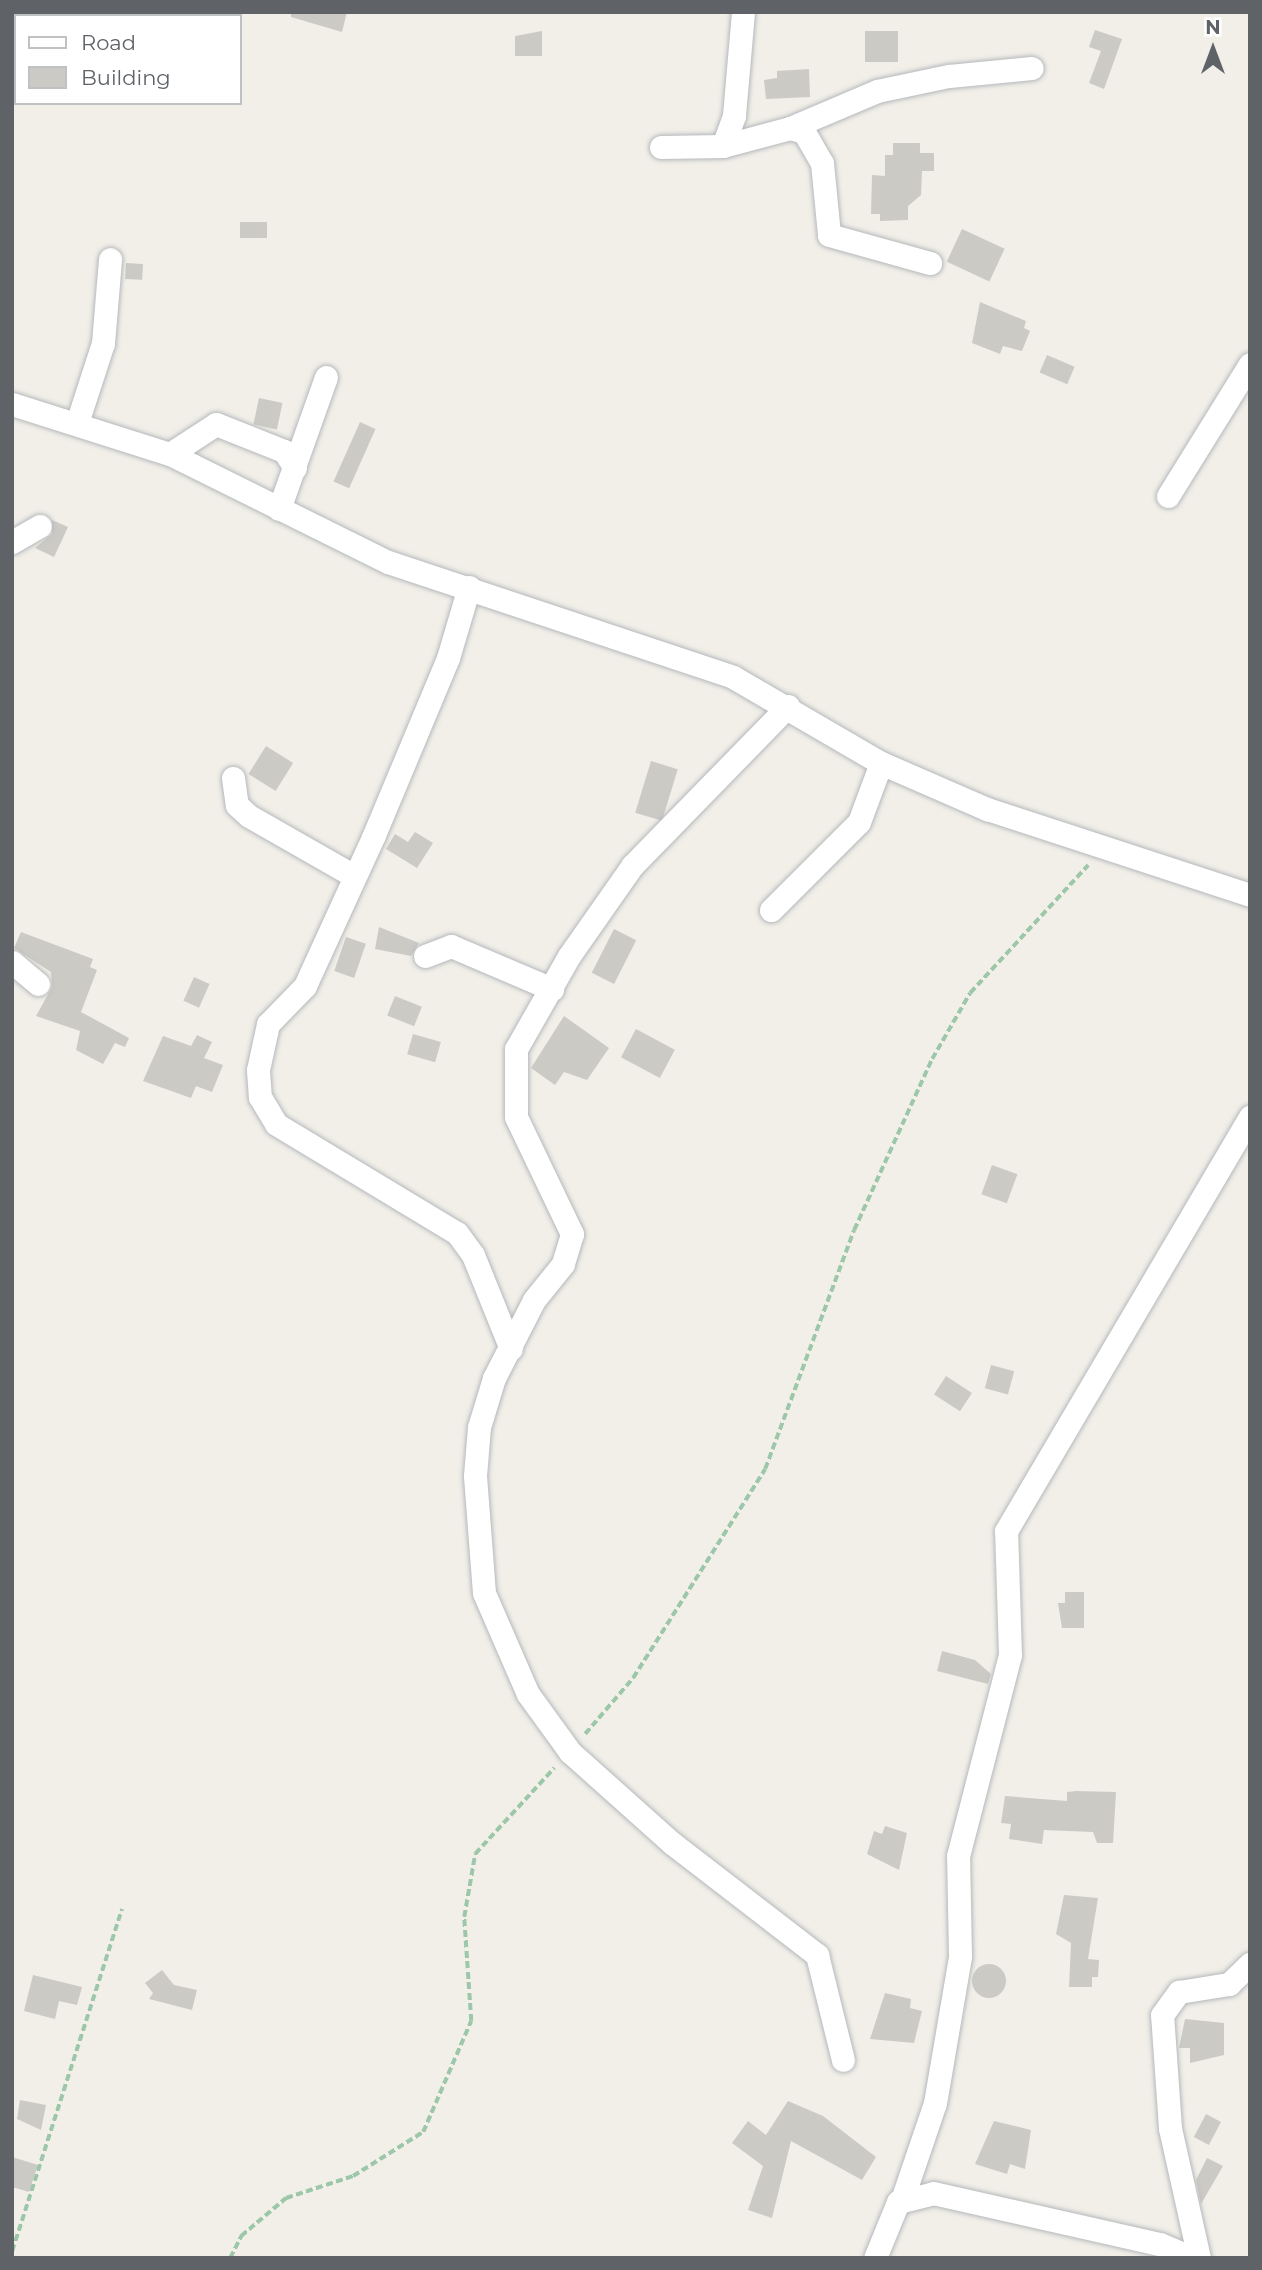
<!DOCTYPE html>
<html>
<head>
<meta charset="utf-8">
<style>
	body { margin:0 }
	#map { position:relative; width:1262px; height:2270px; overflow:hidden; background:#f1efe8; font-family:Montserrat,sans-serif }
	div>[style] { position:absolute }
	.building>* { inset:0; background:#cccac5; transform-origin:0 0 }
	.round { border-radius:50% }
	.path>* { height:3.5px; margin-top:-1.75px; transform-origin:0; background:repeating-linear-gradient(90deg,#9cc7a9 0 7px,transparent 0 10.5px) }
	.roads { filter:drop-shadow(0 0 2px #b5b8bc) drop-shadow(0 0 2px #b5b8bc) }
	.street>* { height:23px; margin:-11.5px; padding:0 11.5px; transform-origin:11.5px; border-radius:11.5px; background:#fff }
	span { translate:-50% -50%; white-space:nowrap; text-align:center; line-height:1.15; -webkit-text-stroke:5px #fff; paint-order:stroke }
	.frame { position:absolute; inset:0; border:14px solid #5f6368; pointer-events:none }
	.legend { position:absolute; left:14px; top:14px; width:228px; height:91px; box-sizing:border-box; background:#fff; border:2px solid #bfc1c3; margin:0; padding:9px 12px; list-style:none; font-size:21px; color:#5f6368 }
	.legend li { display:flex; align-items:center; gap:14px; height:35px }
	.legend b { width:35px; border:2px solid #bfc1c3 }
	.north { position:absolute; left:1178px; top:14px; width:70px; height:70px; -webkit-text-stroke:5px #fff; paint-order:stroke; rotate:0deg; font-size:19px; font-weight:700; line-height:28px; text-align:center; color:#5f6368 }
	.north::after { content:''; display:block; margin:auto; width:24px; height:32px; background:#5f6368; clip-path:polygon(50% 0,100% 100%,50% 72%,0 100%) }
</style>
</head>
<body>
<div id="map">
	<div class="building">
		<div style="clip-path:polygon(291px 12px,347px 12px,342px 32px,291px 17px)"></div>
		<div style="clip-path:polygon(1095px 30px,1122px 39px,1104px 89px,1089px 83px,1101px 51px,1089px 47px)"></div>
		<div style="clip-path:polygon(542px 31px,542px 56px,515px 56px,515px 36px)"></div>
		<div style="left:865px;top:31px;width:33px;height:31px"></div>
		<div style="clip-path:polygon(809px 69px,810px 97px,766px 99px,764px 80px,777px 78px,777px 71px)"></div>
		<div style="clip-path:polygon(893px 143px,920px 143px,920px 153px,934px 153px,934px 171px,922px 171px,921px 195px,908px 206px,908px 220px,880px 221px,880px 214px,871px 214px,872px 175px,885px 176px,885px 155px,893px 155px)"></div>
		<div style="left:240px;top:222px;width:27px;height:16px"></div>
		<div style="left:962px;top:229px;width:47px;height:36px;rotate:25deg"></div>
		<div style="left:126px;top:263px;width:17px;height:16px;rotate:3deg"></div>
		<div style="clip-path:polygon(980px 302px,1026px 321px,1024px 328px,1030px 331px,1022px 351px,1003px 346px,1000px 354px,972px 343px)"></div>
		<div style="left:1047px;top:355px;width:30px;height:19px;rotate:23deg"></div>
		<div style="left:259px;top:398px;width:24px;height:27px;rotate:12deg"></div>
		<div style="left:360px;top:422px;width:17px;height:65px;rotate:24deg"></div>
		<div style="clip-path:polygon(52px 520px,68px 527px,54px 557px,35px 548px,52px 534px)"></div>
		<div style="left:266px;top:746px;width:32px;height:33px;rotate:32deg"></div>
		<div style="left:651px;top:761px;width:28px;height:54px;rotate:17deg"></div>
		<div style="clip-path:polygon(415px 832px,433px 843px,417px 868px,386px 849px,395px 834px,408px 842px)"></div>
		<div style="clip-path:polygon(379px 927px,419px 943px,411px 956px,375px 949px)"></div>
		<div style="left:614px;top:929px;width:25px;height:49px;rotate:27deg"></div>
		<div style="clip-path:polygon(21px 932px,93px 959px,90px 967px,97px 970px,81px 1012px,129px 1038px,125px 1047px,115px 1043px,103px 1064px,76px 1050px,80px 1031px,36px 1016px,52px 987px,51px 972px,14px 948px)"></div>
		<div style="left:346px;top:937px;width:21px;height:36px;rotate:19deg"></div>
		<div style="left:194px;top:977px;width:17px;height:26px;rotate:24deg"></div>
		<div style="left:395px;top:996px;width:29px;height:21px;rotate:22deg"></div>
		<div style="clip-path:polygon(564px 1016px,609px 1048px,587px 1080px,564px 1072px,555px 1085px,531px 1068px)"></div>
		<div style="left:636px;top:1029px;width:44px;height:32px;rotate:28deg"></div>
		<div style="left:413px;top:1034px;width:29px;height:21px;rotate:16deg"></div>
		<div style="clip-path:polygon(197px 1035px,212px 1042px,204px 1058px,223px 1065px,212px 1092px,196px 1086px,191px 1098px,143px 1081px,163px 1036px,191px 1046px)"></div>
		<div style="left:992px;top:1165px;width:27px;height:31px;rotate:20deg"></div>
		<div style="left:991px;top:1365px;width:24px;height:24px;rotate:15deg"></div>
		<div style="left:946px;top:1376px;width:31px;height:22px;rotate:33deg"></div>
		<div style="clip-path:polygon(1065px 1592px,1084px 1592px,1084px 1628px,1062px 1628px,1058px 1603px,1065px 1603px)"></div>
		<div style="clip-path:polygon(942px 1651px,975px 1660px,991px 1674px,988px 1684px,937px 1671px)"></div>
		<div style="clip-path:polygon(1076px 1791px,1116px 1792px,1113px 1843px,1097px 1843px,1093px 1832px,1044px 1830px,1042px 1844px,1009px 1839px,1011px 1824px,1001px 1823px,1005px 1796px,1067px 1801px,1067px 1792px)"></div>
		<div style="clip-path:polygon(885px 1826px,907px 1833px,899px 1870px,867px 1854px,874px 1831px,882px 1834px)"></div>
		<div style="clip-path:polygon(1064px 1895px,1098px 1898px,1088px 1959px,1099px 1960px,1098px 1977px,1092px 1977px,1092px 1987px,1069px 1987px,1071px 1943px,1056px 1934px)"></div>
		<div class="round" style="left:972px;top:1964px;width:34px;height:34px"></div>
		<div style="clip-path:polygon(162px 1970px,174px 1985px,197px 1990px,192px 2010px,149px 1999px,153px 1993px,145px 1983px)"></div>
		<div style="clip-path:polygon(33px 1975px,82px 1987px,77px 2005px,59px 2001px,55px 2019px,24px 2011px)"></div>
		<div style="clip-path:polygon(885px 1993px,911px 1999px,910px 2008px,922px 2011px,914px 2043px,870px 2039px)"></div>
		<div style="clip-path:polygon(1185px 2019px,1224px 2023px,1224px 2055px,1190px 2063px,1190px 2048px,1179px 2048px)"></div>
		<div style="clip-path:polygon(20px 2100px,46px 2105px,41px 2130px,17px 2119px)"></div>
		<div style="clip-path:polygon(788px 2101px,823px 2116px,876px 2157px,862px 2180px,791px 2141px,772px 2218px,748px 2210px,763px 2166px,732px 2143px,748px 2121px,766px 2135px)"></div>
		<div style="left:1206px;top:2114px;width:17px;height:26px;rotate:28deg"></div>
		<div style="clip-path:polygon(994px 2121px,1031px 2130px,1025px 2169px,1010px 2164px,1007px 2174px,975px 2164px)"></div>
		<div style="clip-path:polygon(12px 2157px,38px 2165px,29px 2192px,12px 2187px)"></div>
		<div style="clip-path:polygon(1207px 2158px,1223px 2166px,1201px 2204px,1196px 2180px)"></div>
	</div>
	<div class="path">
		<div style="left:585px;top:1734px;width:74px;rotate:-49.4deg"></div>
		<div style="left:633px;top:1678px;width:247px;rotate:-57.7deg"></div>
		<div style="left:765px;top:1469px;width:255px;rotate:-69.6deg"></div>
		<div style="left:854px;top:1230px;width:188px;rotate:-65.5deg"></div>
		<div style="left:932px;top:1059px;width:76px;rotate:-60.1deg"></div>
		<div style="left:970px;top:993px;width:174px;rotate:-47.3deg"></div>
		<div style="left:12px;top:2251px;width:359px;rotate:-72.2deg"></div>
		<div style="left:230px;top:2258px;width:25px;rotate:-63deg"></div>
		<div style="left:241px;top:2236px;width:59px;rotate:-40.2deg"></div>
		<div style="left:286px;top:2198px;width:71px;rotate:-18.2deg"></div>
		<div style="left:353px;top:2176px;width:83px;rotate:-32.2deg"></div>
		<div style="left:423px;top:2132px;width:121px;rotate:-66.6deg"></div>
		<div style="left:471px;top:2021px;width:104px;rotate:-93.9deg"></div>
		<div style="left:464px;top:1917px;width:64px;rotate:-80.1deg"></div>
		<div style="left:475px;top:1854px;width:117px;rotate:-47.4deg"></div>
	</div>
	<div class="roads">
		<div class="street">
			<div style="left:790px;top:128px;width:95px;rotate:-23deg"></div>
			<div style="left:877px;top:91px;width:74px;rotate:-11.8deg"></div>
			<div style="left:949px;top:76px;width:83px;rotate:-5.5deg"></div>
			<div style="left:723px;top:146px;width:69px;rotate:-15deg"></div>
			<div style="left:790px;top:128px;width:15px;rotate:16deg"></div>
			<div style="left:804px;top:132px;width:36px;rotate:60deg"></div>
			<div style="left:822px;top:163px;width:72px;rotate:84.4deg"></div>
			<div style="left:829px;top:235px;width:105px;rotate:15.5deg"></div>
			<div style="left:661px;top:147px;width:62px;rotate:-0.9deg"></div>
			<div style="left:723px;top:146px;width:33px;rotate:-70deg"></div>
			<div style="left:734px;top:115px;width:103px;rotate:-85deg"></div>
			<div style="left:12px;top:404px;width:166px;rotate:17.6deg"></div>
			<div style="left:170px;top:454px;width:243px;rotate:26.4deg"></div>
			<div style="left:388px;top:562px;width:364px;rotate:18.4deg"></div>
			<div style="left:733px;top:677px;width:171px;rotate:30.2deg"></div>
			<div style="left:881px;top:763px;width:116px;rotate:23.5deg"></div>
			<div style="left:987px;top:809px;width:277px;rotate:18.1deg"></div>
			<div style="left:77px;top:423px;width:84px;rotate:-72deg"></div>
			<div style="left:103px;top:343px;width:84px;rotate:-85.2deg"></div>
			<div style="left:170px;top:454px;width:55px;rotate:-33.1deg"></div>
			<div style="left:216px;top:424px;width:73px;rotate:21.7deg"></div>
			<div style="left:284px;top:451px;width:20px;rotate:57deg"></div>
			<div style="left:1168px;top:496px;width:155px;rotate:-58.2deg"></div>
			<div style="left:279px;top:509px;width:140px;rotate:-70.4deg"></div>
			<div style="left:12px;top:542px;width:32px;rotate:-30deg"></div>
			<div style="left:469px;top:587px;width:74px;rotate:106.5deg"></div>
			<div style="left:448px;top:658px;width:192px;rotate:112.7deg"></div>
			<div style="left:374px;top:835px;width:166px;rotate:114.6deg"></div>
			<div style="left:305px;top:986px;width:53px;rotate:134.2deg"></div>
			<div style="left:268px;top:1024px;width:47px;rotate:102.3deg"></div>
			<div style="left:258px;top:1070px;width:27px;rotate:86deg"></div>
			<div style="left:260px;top:1097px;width:31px;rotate:59deg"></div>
			<div style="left:276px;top:1124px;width:211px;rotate:31.1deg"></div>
			<div style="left:457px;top:1233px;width:27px;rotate:54deg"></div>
			<div style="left:473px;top:1255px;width:101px;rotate:68deg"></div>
			<div style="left:788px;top:706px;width:223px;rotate:134.3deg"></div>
			<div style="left:632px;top:866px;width:110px;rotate:125deg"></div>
			<div style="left:569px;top:956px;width:107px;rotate:119.7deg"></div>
			<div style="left:516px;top:1049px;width:68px;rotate:90deg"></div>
			<div style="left:516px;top:1117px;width:130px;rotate:64.4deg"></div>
			<div style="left:572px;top:1234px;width:31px;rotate:107deg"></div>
			<div style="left:563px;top:1264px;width:46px;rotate:128.9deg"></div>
			<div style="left:534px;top:1300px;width:88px;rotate:117.1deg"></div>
			<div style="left:494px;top:1378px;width:51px;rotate:107deg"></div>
			<div style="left:479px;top:1427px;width:49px;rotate:94.7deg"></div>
			<div style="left:475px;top:1476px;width:117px;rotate:85.6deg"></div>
			<div style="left:484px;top:1593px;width:110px;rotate:66.5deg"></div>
			<div style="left:528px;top:1694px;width:72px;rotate:54.1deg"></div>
			<div style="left:570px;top:1752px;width:138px;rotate:41.8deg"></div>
			<div style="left:673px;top:1844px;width:182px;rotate:37.6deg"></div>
			<div style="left:817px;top:1955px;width:108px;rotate:76.1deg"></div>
			<div style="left:233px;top:778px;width:27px;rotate:82deg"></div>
			<div style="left:237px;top:805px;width:16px;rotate:43deg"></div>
			<div style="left:249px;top:816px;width:121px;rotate:29.7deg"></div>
			<div style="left:771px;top:910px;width:124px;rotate:-45deg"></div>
			<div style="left:859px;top:822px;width:63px;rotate:-69.6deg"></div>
			<div style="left:425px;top:956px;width:28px;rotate:-21deg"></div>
			<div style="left:451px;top:946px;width:110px;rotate:23.1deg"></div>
			<div style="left:12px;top:962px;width:34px;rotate:40deg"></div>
			<div style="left:903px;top:2197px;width:99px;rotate:-71.2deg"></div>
			<div style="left:935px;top:2103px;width:149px;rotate:-80.3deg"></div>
			<div style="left:960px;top:1956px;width:100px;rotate:-91.1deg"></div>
			<div style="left:958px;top:1856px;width:208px;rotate:-75.5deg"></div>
			<div style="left:1010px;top:1655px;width:124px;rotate:-91.8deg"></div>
			<div style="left:1006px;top:1531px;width:481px;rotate:-59.5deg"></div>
			<div style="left:875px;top:2258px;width:61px;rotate:-67.7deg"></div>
			<div style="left:898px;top:2202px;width:36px;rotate:-14deg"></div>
			<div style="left:933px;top:2193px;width:233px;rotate:12.7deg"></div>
			<div style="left:1160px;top:2244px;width:36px;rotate:23deg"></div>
			<div style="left:1199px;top:2258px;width:133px;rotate:-102.6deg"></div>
			<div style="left:1170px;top:2128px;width:113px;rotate:-94deg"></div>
			<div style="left:1162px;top:2015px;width:29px;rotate:-54deg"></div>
			<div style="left:1179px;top:1992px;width:51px;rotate:-9.1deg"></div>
			<div style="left:1229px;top:1984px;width:29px;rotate:-44deg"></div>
		</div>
	</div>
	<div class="frame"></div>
	<ul class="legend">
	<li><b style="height:9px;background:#fff"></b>Road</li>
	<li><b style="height:19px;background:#cccac5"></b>Building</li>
	</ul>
	<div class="north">N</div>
</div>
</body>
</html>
